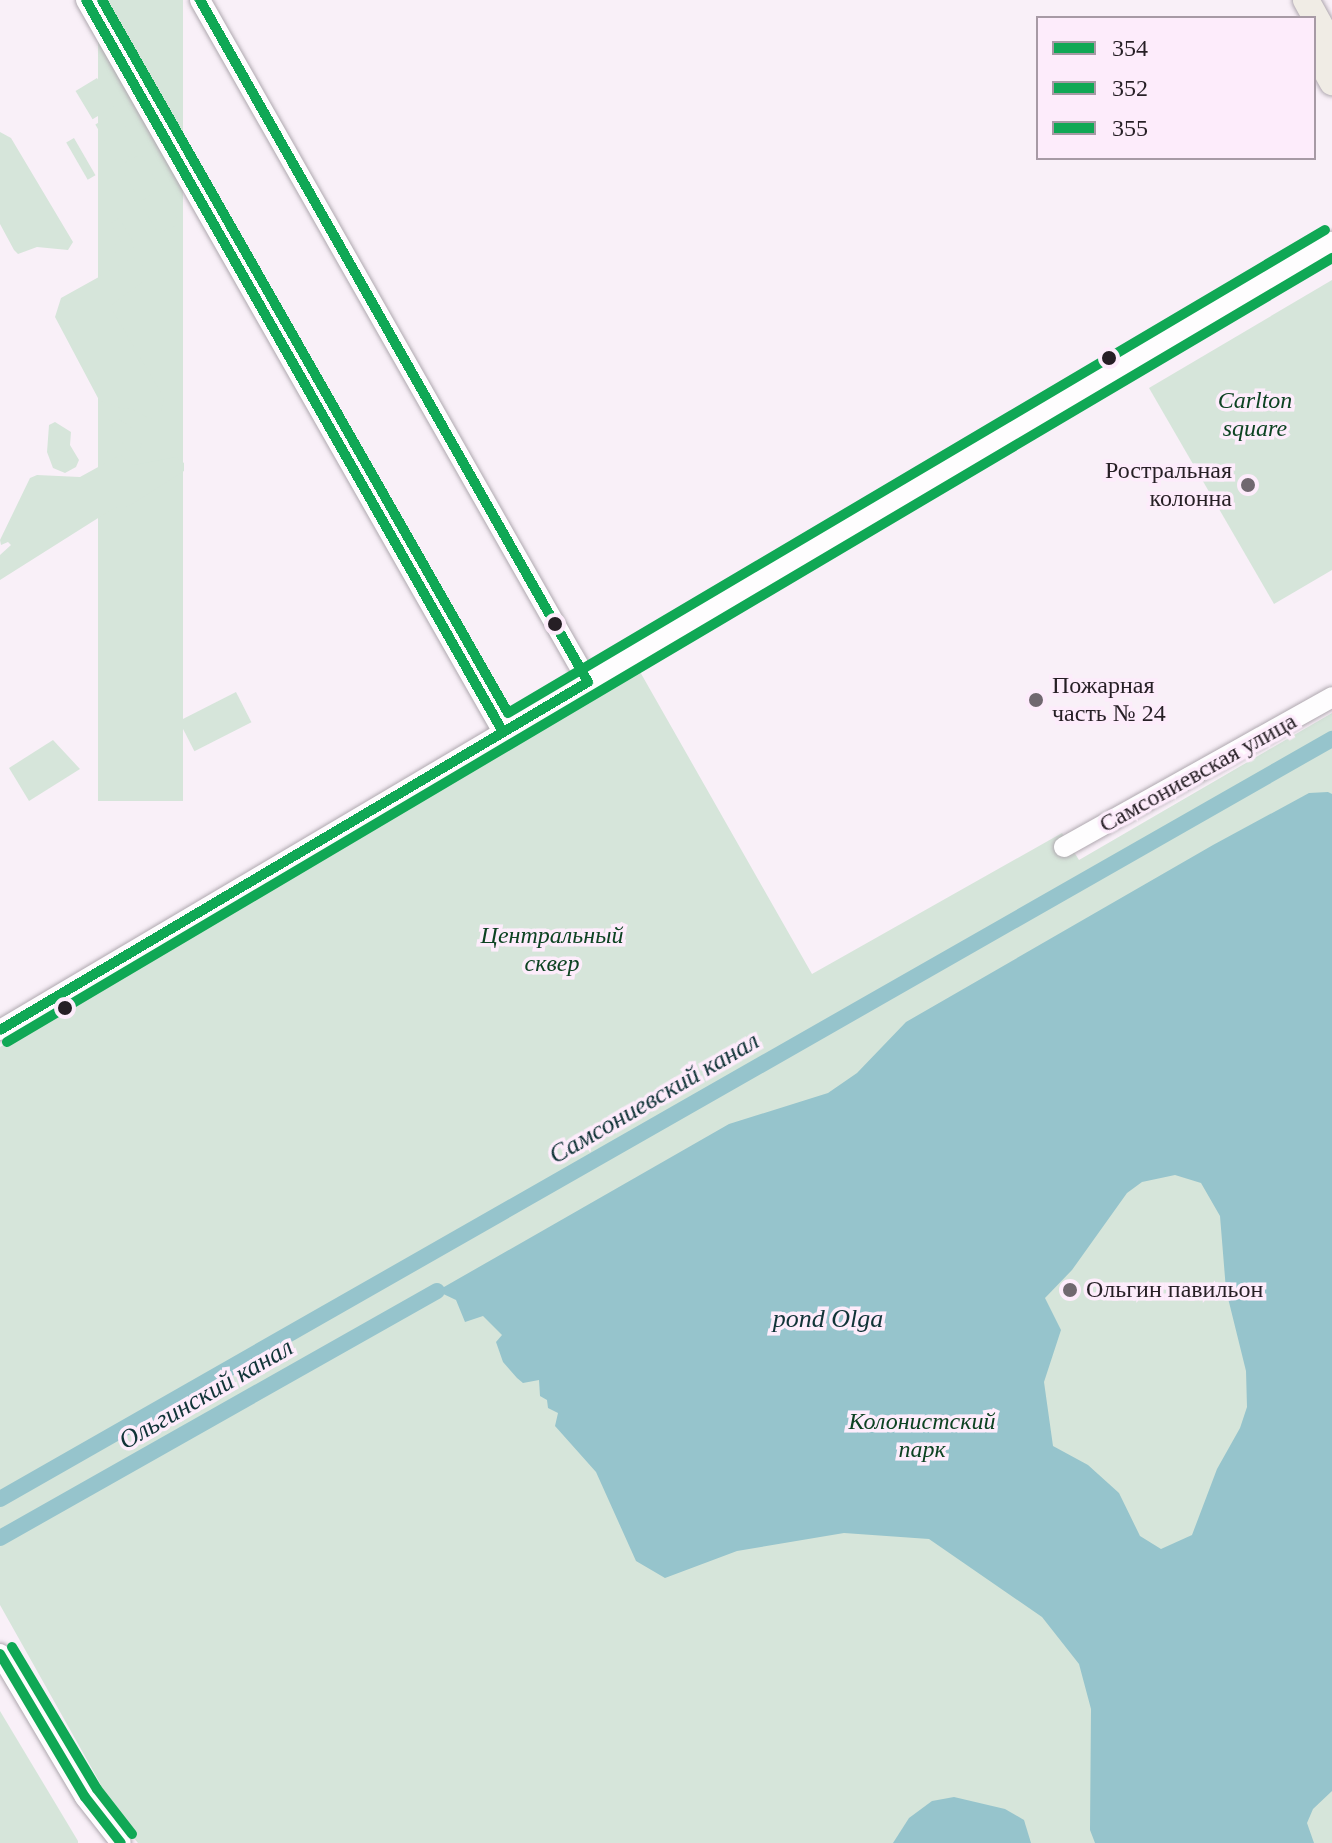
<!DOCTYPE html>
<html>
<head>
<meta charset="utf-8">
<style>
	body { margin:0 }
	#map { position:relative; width:1332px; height:1843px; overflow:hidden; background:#f9f0f8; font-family:"Times New Roman",serif }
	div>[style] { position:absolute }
	.green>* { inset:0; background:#d6e5da; transform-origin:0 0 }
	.water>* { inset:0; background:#96c4cc }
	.canal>* { height:16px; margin:-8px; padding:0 8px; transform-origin:8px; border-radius:8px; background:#96c4cc }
	.roads { filter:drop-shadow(0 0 2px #afa8af) drop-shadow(0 0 2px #afa8af) }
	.minor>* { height:20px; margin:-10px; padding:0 10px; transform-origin:10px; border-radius:10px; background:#fefdfe }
	.major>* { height:26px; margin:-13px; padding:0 13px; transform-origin:13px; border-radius:13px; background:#f0ece5 }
	.bus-1>* { height:10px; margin:-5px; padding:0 5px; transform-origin:5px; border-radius:5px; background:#10a855 }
	.bus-2>* { height:10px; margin:-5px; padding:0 5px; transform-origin:5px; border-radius:5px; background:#10a855 }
	.bus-3>* { height:10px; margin:-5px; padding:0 5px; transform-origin:5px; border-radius:5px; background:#10a855 }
	.dots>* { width:22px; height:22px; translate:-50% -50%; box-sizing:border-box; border:4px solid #fdecfb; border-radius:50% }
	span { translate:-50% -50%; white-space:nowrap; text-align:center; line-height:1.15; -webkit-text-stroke:7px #fdecfb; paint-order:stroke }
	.park-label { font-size:24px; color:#0d4322; font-style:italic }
	.poi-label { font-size:24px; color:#261f25 }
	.right { translate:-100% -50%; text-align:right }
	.left { translate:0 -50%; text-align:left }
	.street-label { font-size:24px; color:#261f25 }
	.water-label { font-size:26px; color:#103337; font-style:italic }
	.legend { position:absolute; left:1036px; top:16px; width:280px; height:144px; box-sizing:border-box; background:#fdecfb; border:2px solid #a79aa5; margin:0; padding:10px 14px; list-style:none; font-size:24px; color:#261f25 }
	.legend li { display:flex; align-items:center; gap:16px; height:40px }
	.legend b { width:40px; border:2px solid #a79aa5 }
</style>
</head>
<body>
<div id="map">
	<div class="green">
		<div style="left:98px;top:0;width:85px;height:801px"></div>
		<div style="left:97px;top:78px;width:33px;height:25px;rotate:59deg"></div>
		<div style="left:117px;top:112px;width:44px;height:25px;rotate:60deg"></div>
		<div style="clip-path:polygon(0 132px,11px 138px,73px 242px,68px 250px,37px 247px,18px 254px,14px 250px,0 224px)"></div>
		<div style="left:74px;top:138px;width:43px;height:9px;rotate:60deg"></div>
		<div style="left:141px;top:154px;width:41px;height:24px;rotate:61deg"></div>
		<div style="clip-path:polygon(164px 195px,180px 224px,158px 233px,142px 206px)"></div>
		<div style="clip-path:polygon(119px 218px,136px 246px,118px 257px,112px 247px,121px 242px,111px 223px)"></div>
		<div style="clip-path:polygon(133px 258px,144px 266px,144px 281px,110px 306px,164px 398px,161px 411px,150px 419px,130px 408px,122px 409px,99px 400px,55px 317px,61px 298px)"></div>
		<div style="clip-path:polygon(1332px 280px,1332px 570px,1274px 604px,1149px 388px)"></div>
		<div style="clip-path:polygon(113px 416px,130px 426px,142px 445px,136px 453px,127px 450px,108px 419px)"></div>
		<div style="clip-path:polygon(55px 422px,71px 432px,70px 445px,79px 460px,76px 467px,65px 473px,53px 468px,47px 452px,49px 425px)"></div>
		<div style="clip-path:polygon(120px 455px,134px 465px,176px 457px,184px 463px,184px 471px,129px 506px,114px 508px,0 580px,0 555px,11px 545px,8px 542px,1px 545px,0 540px,30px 478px,37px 475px,80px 477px)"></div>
		<div style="clip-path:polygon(639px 670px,812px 974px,1062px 833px,1079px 860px,1332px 713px,1332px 1843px,138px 1843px,106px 1806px,100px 1783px,0 1605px,0 1047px)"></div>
		<div style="left:236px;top:692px;width:34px;height:64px;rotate:63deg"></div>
		<div style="clip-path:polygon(53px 740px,80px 769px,29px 801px,9px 768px)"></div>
		<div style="clip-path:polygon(0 1711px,78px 1841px,78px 1843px,0 1843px)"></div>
	</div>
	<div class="water">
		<div style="clip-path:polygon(evenodd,1328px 792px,1332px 794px,1332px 1791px,1313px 1809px,1307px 1823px,1314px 1843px,1095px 1843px,1090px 1830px,1091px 1709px,1079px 1664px,1042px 1617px,929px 1539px,844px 1533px,737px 1551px,665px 1578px,636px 1561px,596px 1472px,555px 1426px,558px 1413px,548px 1408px,547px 1400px,540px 1396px,539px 1380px,523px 1383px,517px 1378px,503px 1362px,496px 1342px,502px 1335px,483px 1316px,465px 1322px,456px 1300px,437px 1291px,729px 1124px,828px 1093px,857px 1073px,906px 1022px,1213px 845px,1309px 793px,1328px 792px,1175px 1175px,1201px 1183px,1220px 1216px,1226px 1290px,1246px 1371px,1247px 1407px,1240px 1428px,1217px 1469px,1192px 1535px,1161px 1549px,1140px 1536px,1119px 1493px,1088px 1465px,1053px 1446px,1044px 1382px,1061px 1330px,1045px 1298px,1072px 1270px,1127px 1193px,1142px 1182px,1175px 1175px)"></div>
		<div style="clip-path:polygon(954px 1797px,1005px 1809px,1024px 1820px,1031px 1843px,893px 1843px,909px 1818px,932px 1801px)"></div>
	</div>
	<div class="canal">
		<div style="left:0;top:1499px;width:1534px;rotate:-29.71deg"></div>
		<div style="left:0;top:1538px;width:502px;rotate:-29.48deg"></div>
	</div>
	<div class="roads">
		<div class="minor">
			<div style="left:86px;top:0;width:842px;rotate:60.33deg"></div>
			<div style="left:200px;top:0;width:785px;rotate:60.36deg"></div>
			<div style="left:1064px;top:847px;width:307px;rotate:-29.2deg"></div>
			<div style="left:0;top:1030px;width:1548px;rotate:-30.61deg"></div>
			<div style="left:0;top:1654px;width:166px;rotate:59.3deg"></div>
			<div style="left:85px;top:1797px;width:58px;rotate:52deg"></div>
		</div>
		<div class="major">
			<div style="left:1306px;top:0;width:54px;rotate:61deg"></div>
			<div style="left:1314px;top:49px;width:38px;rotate:61deg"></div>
		</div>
	</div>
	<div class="bus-1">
		<div style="left:86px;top:0;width:842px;rotate:60.33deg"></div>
		<div style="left:0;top:1030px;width:683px;rotate:-30.62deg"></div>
		<div style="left:588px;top:682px;width:785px;rotate:-119.64deg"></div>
		<div style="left:0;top:1654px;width:166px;rotate:59.3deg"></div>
		<div style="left:85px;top:1797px;width:58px;rotate:52deg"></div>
	</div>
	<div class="bus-2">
		<div style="left:7px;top:1042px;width:1540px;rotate:-30.61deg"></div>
	</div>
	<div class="bus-3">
		<div style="left:102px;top:0;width:820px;rotate:60.34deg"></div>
		<div style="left:508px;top:713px;width:949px;rotate:-30.59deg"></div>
		<div style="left:12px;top:1647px;width:165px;rotate:59.1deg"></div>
		<div style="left:97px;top:1789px;width:57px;rotate:52.1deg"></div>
	</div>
	<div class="dots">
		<div style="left:1109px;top:358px;background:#261f25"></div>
		<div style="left:1248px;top:485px;background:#70686f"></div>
		<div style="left:555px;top:624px;background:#261f25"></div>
		<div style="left:1036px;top:700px;background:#70686f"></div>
		<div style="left:65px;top:1008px;background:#261f25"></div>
		<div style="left:1070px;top:1290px;background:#70686f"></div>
	</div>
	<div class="park-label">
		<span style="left:1255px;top:415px">Carlton<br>square</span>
		<span style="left:552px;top:950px">Центральный<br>сквер</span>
		<span style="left:922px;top:1436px">Колонистский<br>парк</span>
	</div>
	<div class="poi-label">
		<span class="right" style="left:1232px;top:485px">Ростральная<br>колонна</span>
		<span class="left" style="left:1052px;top:700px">Пожарная<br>часть № 24</span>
		<span class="left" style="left:1086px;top:1290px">Ольгин павильон</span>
	</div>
	<div class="street-label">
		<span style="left:1198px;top:773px;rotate:-29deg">Самсониевская улица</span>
	</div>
	<div class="water-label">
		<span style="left:654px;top:1098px;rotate:-30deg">Самсониевский канал</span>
		<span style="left:828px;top:1319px">pond Olga</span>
		<span style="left:206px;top:1394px;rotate:-30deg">Ольгинский канал</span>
	</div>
	<ul class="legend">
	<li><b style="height:10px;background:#10a855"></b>354</li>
	<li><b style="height:10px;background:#10a855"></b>352</li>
	<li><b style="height:10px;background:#10a855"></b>355</li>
	</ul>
</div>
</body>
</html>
